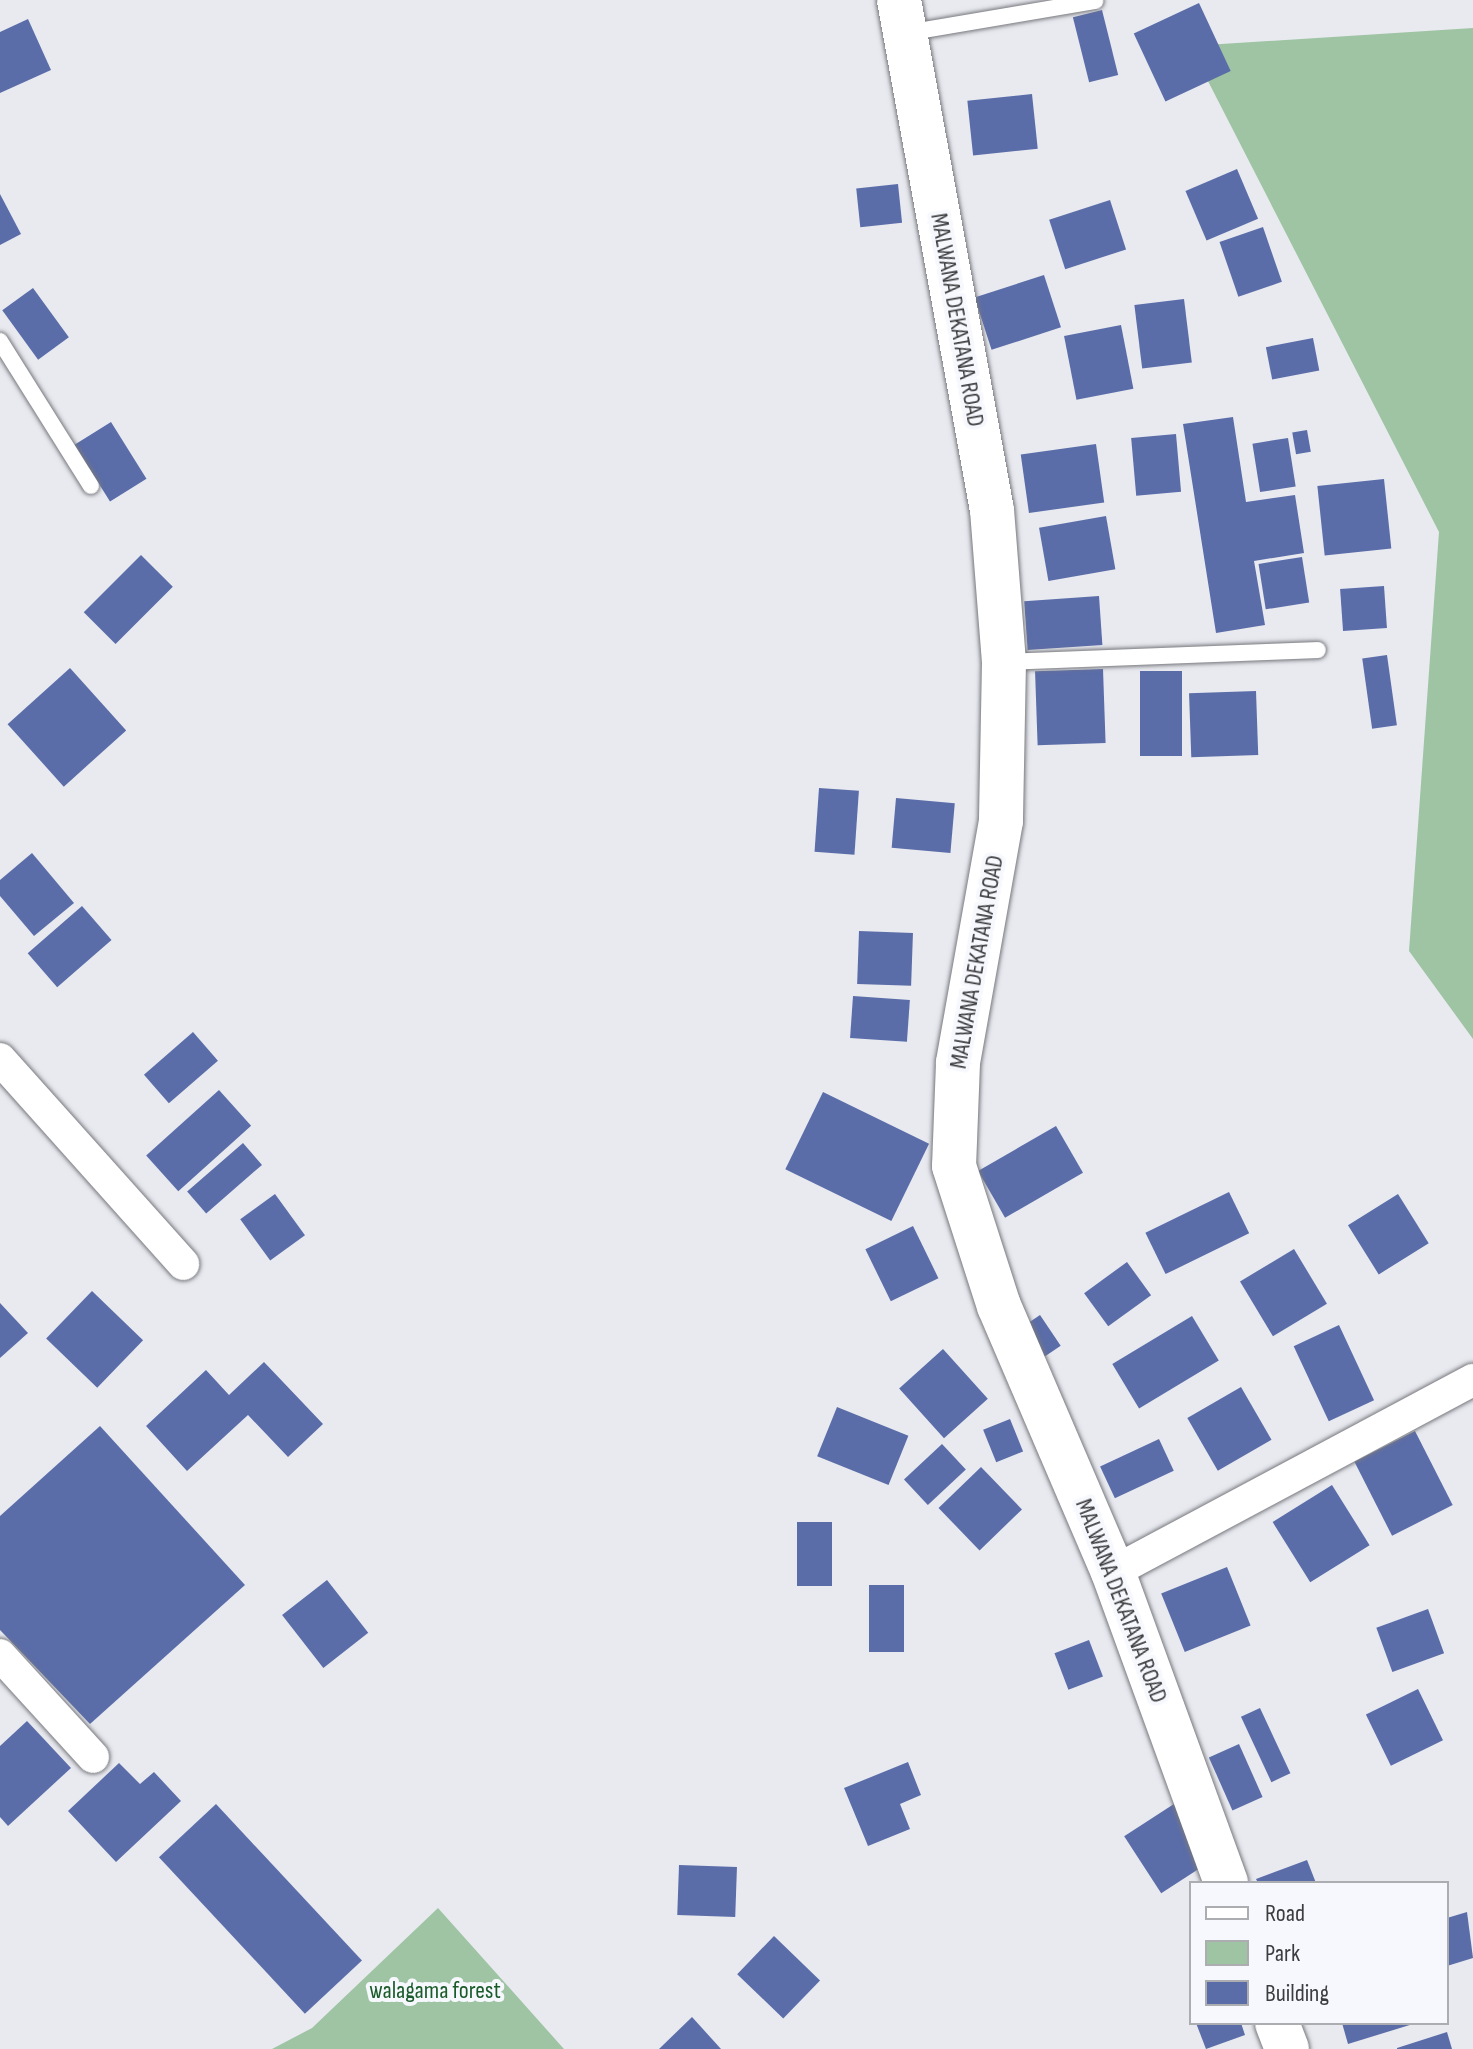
<!DOCTYPE html>
<html>
<head>
<meta charset="utf-8">
<style>
	body { margin:0 }
	#map { position:relative; width:1473px; height:2049px; overflow:hidden; background:#e8eaf0; font-family:"Sofia Sans Condensed",sans-serif }
	div>[style] { position:absolute }
	.green>* { inset:0; background:#9fc4a3 }
	.building>* { inset:0; background:#5b6da9; transform-origin:0 0 }
	.roads { filter:drop-shadow(0 0 2px #77787d) drop-shadow(0 0 2px #77787d) }
	.lane>* { height:16px; margin:-8px; padding:0 8px; transform-origin:8px; border-radius:8px; background:#fff }
	.street>* { height:32px; margin:-16px; padding:0 16px; transform-origin:16px; border-radius:16px; background:#fff }
	.secondary>* { height:44px; margin:-22px; padding:0 22px; transform-origin:22px; border-radius:22px; background:#fff }
	span { translate:-50% -50%; white-space:nowrap; text-align:center; line-height:1.15; -webkit-text-stroke:8px #f6f8fd; paint-order:stroke }
	.street-label { font-size:24px; color:#3c3c3f }
	.park-label { font-size:24px; color:#1a5b2a }
	.legend { position:absolute; left:1189px; top:1881px; width:260px; height:144px; box-sizing:border-box; background:#f6f8fd; border:2px solid #acadb1; margin:0; padding:10px 14px; list-style:none; font-size:24px; color:#3c3c3f }
	.legend li { display:flex; align-items:center; gap:16px; height:40px }
	.legend b { width:40px; border:2px solid #acadb1 }
</style>
</head>
<body>
<div id="map">
	<div class="green">
		<div style="clip-path:polygon(1473px 28px,1473px 1039px,1409px 951px,1439px 532px,1190px 46px)"></div>
		<div style="clip-path:polygon(438px 1908px,564px 2049px,272px 2049px,312px 2028px)"></div>
	</div>
	<div class="building">
		<div style="left:1199px;top:3px;width:75px;height:72px;rotate:65deg"></div>
		<div style="left:1102px;top:10px;width:67px;height:30px;rotate:76deg"></div>
		<div style="clip-path:polygon(28px 19px,51px 70px,0 93px,0 32px)"></div>
		<div style="left:1032px;top:94px;width:55px;height:65px;rotate:84deg"></div>
		<div style="left:1237px;top:169px;width:54px;height:56px;rotate:67deg"></div>
		<div style="left:898px;top:184px;width:39px;height:42px;rotate:84deg"></div>
		<div style="clip-path:polygon(0 194px,21px 234px,0 245px)"></div>
		<div style="left:1110px;top:200px;width:52px;height:64px;rotate:72deg"></div>
		<div style="left:1263px;top:227px;width:58px;height:46px;rotate:71deg"></div>
		<div style="left:1044px;top:275px;width:55px;height:73px;rotate:72deg"></div>
		<div style="left:33px;top:288px;width:61px;height:38px;rotate:54deg"></div>
		<div style="left:1184px;top:299px;width:64px;height:50px;rotate:83deg"></div>
		<div style="left:1121px;top:325px;width:65px;height:58px;rotate:79deg"></div>
		<div style="left:1313px;top:338px;width:33px;height:48px;rotate:79deg"></div>
		<div style="clip-path:polygon(1233px 417px,1246px 502px,1295px 495px,1304px 553px,1254px 561px,1265px 625px,1216px 633px,1183px 424px)"></div>
		<div style="left:111px;top:422px;width:67px;height:43px;rotate:58deg"></div>
		<div style="left:1307px;top:430px;width:22px;height:15px;rotate:80deg"></div>
		<div style="left:1176px;top:434px;width:58px;height:45px;rotate:85deg"></div>
		<div style="left:1288px;top:438px;width:49px;height:36px;rotate:81deg"></div>
		<div style="left:1096px;top:444px;width:59px;height:76px;rotate:82deg"></div>
		<div style="left:1384px;top:479px;width:70px;height:67px;rotate:84deg"></div>
		<div style="left:1106px;top:516px;width:54px;height:68px;rotate:80deg"></div>
		<div style="left:141px;top:555px;width:45px;height:81px;rotate:45deg"></div>
		<div style="left:1302px;top:557px;width:46px;height:44px;rotate:81deg"></div>
		<div style="left:1384px;top:586px;width:42px;height:44px;rotate:86deg"></div>
		<div style="left:1099px;top:596px;width:49px;height:75px;rotate:86deg"></div>
		<div style="left:1387px;top:655px;width:71px;height:25px;rotate:82deg"></div>
		<div style="left:70px;top:668px;width:84px;height:84px;rotate:48deg"></div>
		<div style="left:1103px;top:669px;width:74px;height:68px;rotate:88deg"></div>
		<div style="left:1140px;top:671px;width:42px;height:85px"></div>
		<div style="left:1256px;top:691px;width:64px;height:67px;rotate:88deg"></div>
		<div style="left:819px;top:788px;width:40px;height:64px;rotate:4deg"></div>
		<div style="left:896px;top:798px;width:59px;height:50px;rotate:5deg"></div>
		<div style="clip-path:polygon(32px 853px,74px 903px,34px 936px,0 896px,0 880px)"></div>
		<div style="left:82px;top:906px;width:45px;height:72px;rotate:49deg"></div>
		<div style="left:859px;top:931px;width:54px;height:53px;rotate:2deg"></div>
		<div style="left:853px;top:996px;width:57px;height:42px;rotate:4deg"></div>
		<div style="left:193px;top:1032px;width:38px;height:65px;rotate:49deg"></div>
		<div style="left:219px;top:1090px;width:48px;height:98px;rotate:48deg"></div>
		<div style="left:823px;top:1092px;width:118px;height:86px;rotate:26deg"></div>
		<div style="left:1056px;top:1126px;width:54px;height:90px;rotate:60deg"></div>
		<div style="left:243px;top:1143px;width:29px;height:74px;rotate:49deg"></div>
		<div style="left:1229px;top:1192px;width:46px;height:93px;rotate:64deg"></div>
		<div style="left:275px;top:1194px;width:51px;height:43px;rotate:54deg"></div>
		<div style="left:1398px;top:1194px;width:58px;height:59px;rotate:58deg"></div>
		<div style="left:913px;top:1226px;width:58px;height:53px;rotate:64deg"></div>
		<div style="left:1294px;top:1249px;width:64px;height:63px;rotate:59deg"></div>
		<div style="left:1127px;top:1262px;width:41px;height:53px;rotate:54deg"></div>
		<div style="left:92px;top:1291px;width:71px;height:66px;rotate:44deg"></div>
		<div style="clip-path:polygon(0 1303px,28px 1333px,0 1358px)"></div>
		<div style="left:1040px;top:1315px;width:37px;height:25px;rotate:56deg"></div>
		<div style="left:1192px;top:1316px;width:52px;height:93px;rotate:59deg"></div>
		<div style="left:1339px;top:1325px;width:83px;height:50px;rotate:65deg"></div>
		<div style="left:943px;top:1349px;width:67px;height:59px;rotate:48deg"></div>
		<div style="clip-path:polygon(264px 1362px,323px 1424px,288px 1457px,248px 1415px,187px 1471px,146px 1426px,206px 1370px,229px 1395px)"></div>
		<div style="left:1241px;top:1387px;width:61px;height:62px;rotate:60deg"></div>
		<div style="left:837px;top:1407px;width:77px;height:53px;rotate:22deg"></div>
		<div style="left:1010px;top:1419px;width:35px;height:29px;rotate:68deg"></div>
		<div style="clip-path:polygon(100px 1426px,245px 1585px,90px 1724px,0 1630px,0 1516px)"></div>
		<div style="left:1415px;top:1431px;width:83px;height:68px;rotate:63deg"></div>
		<div style="left:1159px;top:1439px;width:35px;height:65px;rotate:65deg"></div>
		<div style="left:942px;top:1444px;width:35px;height:52px;rotate:47deg"></div>
		<div style="left:981px;top:1467px;width:59px;height:59px;rotate:46deg"></div>
		<div style="left:1332px;top:1485px;width:71px;height:70px;rotate:58deg"></div>
		<div style="left:797px;top:1522px;width:35px;height:64px"></div>
		<div style="left:1227px;top:1567px;width:63px;height:71px;rotate:68deg"></div>
		<div style="left:327px;top:1580px;width:67px;height:57px;rotate:52deg"></div>
		<div style="left:869px;top:1585px;width:35px;height:67px"></div>
		<div style="left:1428px;top:1609px;width:47px;height:55px;rotate:70deg"></div>
		<div style="left:1089px;top:1640px;width:39px;height:37px;rotate:69deg"></div>
		<div style="left:1418px;top:1689px;width:57px;height:58px;rotate:64deg"></div>
		<div style="left:1260px;top:1708px;width:72px;height:21px;rotate:65deg"></div>
		<div style="clip-path:polygon(27px 1721px,71px 1768px,8px 1826px,0 1817px,0 1746px)"></div>
		<div style="left:1239px;top:1744px;width:58px;height:33px;rotate:66deg"></div>
		<div style="clip-path:polygon(908px 1762px,921px 1795px,900px 1804px,910px 1829px,868px 1846px,844px 1788px)"></div>
		<div style="clip-path:polygon(119px 1763px,140px 1784px,154px 1772px,181px 1801px,116px 1862px,68px 1811px)"></div>
		<div style="left:1177px;top:1802px;width:68px;height:63px;rotate:57deg"></div>
		<div style="left:216px;top:1804px;width:214px;height:78px;rotate:47deg"></div>
		<div style="clip-path:polygon(1307px 1860px,1316px 1883px,1258px 1883px,1256px 1879px)"></div>
		<div style="left:679px;top:1865px;width:58px;height:50px;rotate:2deg"></div>
		<div style="clip-path:polygon(1467px 1912px,1473px 1958px,1447px 1966px,1447px 1918px)"></div>
		<div style="left:774px;top:1936px;width:64px;height:53px;rotate:44deg"></div>
		<div style="clip-path:polygon(692px 2017px,721px 2049px,659px 2049px)"></div>
		<div style="clip-path:polygon(1196px 2023px,1241px 2023px,1245px 2035px,1206px 2049px)"></div>
		<div style="clip-path:polygon(1342px 2023px,1413px 2023px,1413px 2024px,1348px 2044px)"></div>
		<div style="clip-path:polygon(1447px 2032px,1452px 2049px,1397px 2049px,1397px 2048px)"></div>
	</div>
	<div class="roads">
		<div class="lane">
			<div style="left:906px;top:33px;width:192px;rotate:-9.6deg"></div>
			<div style="left:0;top:341px;width:171px;rotate:57.9deg"></div>
			<div style="left:1005px;top:662px;width:313px;rotate:-2.2deg"></div>
		</div>
		<div class="street">
			<div style="left:0;top:1059px;width:275px;rotate:48.2deg"></div>
			<div style="left:1113px;top:1572px;width:408px;rotate:-28.1deg"></div>
			<div style="left:0;top:1655px;width:138px;rotate:47.6deg"></div>
		</div>
		<div class="secondary">
			<div style="left:899px;top:0;width:518px;rotate:79.67deg"></div>
			<div style="left:992px;top:510px;width:152px;rotate:85.5deg"></div>
			<div style="left:1004px;top:662px;width:159px;rotate:91.1deg"></div>
			<div style="left:1001px;top:821px;width:246px;rotate:100.1deg"></div>
			<div style="left:958px;top:1063px;width:103px;rotate:92.2deg"></div>
			<div style="left:954px;top:1166px;width:147px;rotate:72.2deg"></div>
			<div style="left:999px;top:1306px;width:289px;rotate:66.8deg"></div>
			<div style="left:1113px;top:1572px;width:331px;rotate:70deg"></div>
			<div style="left:1277px;top:2023px;width:28px;rotate:69deg"></div>
		</div>
	</div>
	<div class="street-label">
		<span style="left:957px;top:320px;rotate:80deg">MALWANA DEKATANA ROAD</span>
		<span style="left:977px;top:962px;rotate:-80deg">MALWANA DEKATANA ROAD</span>
		<span style="left:1121px;top:1601px;rotate:69deg">MALWANA DEKATANA ROAD</span>
	</div>
	<div class="park-label">
		<span style="left:435px;top:1991px">walagama forest</span>
	</div>
	<ul class="legend">
	<li><b style="height:10px;background:#fff"></b>Road</li>
	<li><b style="height:22px;background:#9fc4a3"></b>Park</li>
	<li><b style="height:22px;background:#5b6da9"></b>Building</li>
	</ul>
</div>
</body>
</html>
